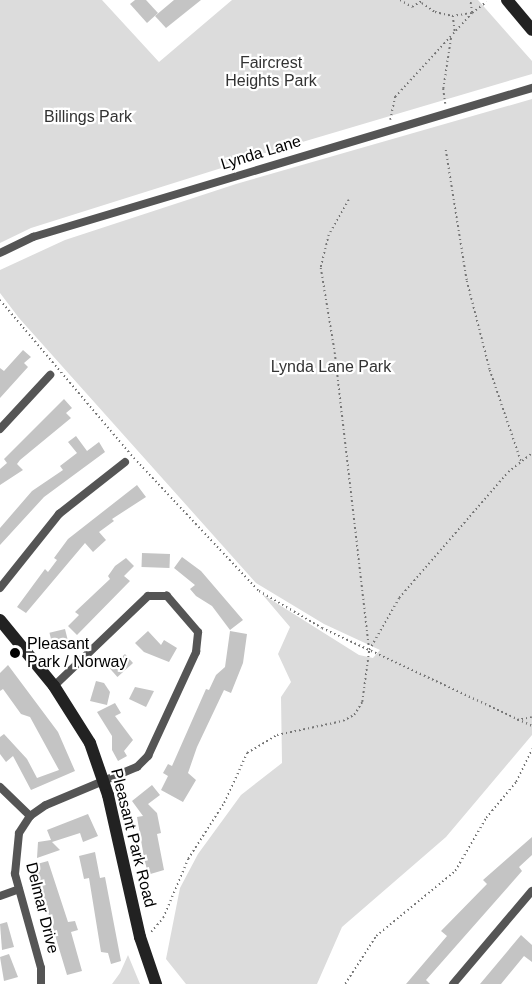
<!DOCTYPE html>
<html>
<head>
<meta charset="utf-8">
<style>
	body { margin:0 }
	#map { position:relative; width:532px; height:984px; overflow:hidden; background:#fff; font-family:Helvetica,sans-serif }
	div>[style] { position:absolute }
	.green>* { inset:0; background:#dcdcdc }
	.building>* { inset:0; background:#c4c4c4; transform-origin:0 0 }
	.path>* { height:1.5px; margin-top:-0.75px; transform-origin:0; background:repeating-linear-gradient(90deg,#777 0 1.5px,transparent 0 4.5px) }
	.street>* { height:8px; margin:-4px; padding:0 4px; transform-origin:4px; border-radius:4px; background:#555 }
	.secondary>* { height:12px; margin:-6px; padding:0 6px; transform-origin:6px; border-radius:6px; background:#222 }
	.dots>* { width:16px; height:16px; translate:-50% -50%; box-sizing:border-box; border:3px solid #fff; border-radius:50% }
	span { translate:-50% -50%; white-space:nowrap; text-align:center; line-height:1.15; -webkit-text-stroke:4.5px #fff; paint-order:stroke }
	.park-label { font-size:16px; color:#333 }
	.street-label { font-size:16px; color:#000 }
	.poi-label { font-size:16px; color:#000 }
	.left { translate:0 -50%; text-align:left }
</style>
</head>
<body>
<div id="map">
	<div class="green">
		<div style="clip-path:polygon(0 0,102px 0,159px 62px,232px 0,478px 0,532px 61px,532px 74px,255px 156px,237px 154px,231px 165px,31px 228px,0 243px)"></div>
		<div style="clip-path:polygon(532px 99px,532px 735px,446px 837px,342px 927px,317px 984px,186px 984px,166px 959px,180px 888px,198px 854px,241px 795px,282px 763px,281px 697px,291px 682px,278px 654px,290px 627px,262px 594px,359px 655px,373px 658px,380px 650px,324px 624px,256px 583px,19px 318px,0 293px,0 270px,65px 240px,236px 184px)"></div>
		<div style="clip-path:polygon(128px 955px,140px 984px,112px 984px,120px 973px)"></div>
	</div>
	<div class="building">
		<div style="clip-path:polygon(135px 0,146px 0,158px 13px,147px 23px,130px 4px)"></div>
		<div style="clip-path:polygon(174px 0,201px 0,166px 28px,155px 16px)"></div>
		<div style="clip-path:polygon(23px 350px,31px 357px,24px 363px,28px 367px,0 398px,0 368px,4px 371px)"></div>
		<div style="clip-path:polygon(64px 399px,72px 408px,66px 413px,71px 418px,20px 460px,17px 464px,23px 470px,0 485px,0 469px,7px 463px,4px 459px)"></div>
		<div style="clip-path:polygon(76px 436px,87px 451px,99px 442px,105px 452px,44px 497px,0 545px,0 528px,32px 491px,63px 470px,60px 466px,77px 453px,68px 442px)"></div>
		<div style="clip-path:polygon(137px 485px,146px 497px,112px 519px,114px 521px,99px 532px,106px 540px,93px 552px,85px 543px,26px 613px,17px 607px,45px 569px,48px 572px,57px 560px,54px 558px,68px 539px)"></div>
		<div style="left:142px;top:553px;width:28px;height:14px;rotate:2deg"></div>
		<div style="clip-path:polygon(182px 557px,201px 571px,243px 620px,230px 630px,212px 606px,196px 596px,190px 589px,195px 585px,174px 568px)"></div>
		<div style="clip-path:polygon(126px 558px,134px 566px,124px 576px,130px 581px,77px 635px,68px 626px,79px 615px,75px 612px,110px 579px,108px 576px,115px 566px)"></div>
		<div style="left:65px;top:629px;width:16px;height:16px;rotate:76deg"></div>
		<div style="clip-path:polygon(148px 631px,161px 645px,164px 640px,177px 648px,169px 662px,144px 652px,135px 643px)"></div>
		<div style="clip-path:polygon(230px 631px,247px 634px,243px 663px,231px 693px,224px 690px,197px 747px,188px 773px,196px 780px,183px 802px,161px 790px,168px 776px,163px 773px,168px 764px,172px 766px,206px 689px,209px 690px,216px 675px,225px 667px)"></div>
		<div style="left:125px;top:654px;width:12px;height:21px;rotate:48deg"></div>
		<div style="clip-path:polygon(8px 665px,58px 732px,75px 771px,31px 790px,13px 756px,6px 762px,0 754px,0 737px,4px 734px,27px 759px,37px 778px,59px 770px,30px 717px,21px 714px,3px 689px,0 691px,0 673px)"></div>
		<div style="clip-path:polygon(96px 681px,104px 683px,110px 692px,107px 705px,90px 701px)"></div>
		<div style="clip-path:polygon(135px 687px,154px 691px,146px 707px,129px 699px)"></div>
		<div style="clip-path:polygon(115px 703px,121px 713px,115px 716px,133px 740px,124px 751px,127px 756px,118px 761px,112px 750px,112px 736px,97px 712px)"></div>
		<div style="clip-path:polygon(152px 785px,160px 795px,148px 804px,157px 813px,161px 833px,157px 834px,164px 870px,147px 875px,137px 817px,143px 816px,132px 801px)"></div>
		<div style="clip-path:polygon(88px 814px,98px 836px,83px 842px,80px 833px,52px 842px,60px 850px,37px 858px,38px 842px,51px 840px,47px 830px)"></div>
		<div style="clip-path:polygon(532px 837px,532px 855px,519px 867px,522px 871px,426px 980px,430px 984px,406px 984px,447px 936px,441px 931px,487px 884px,483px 880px)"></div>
		<div style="clip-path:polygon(95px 852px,100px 878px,105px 877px,121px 961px,111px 964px,108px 953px,101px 952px,89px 878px,84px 879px,79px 856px)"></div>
		<div style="clip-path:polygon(48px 861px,68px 922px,75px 921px,78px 930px,71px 932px,82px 971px,67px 975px,36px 872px,37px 864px)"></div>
		<div style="clip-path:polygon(7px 922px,14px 947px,2px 950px,0 924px)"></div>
		<div style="clip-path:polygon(521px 935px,532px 945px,532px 962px,524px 956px,501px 984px,480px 984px)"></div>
		<div style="clip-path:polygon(9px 954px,18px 977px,4px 981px,0 957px)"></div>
	</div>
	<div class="path">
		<div style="left:400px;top:0;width:14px;rotate:30deg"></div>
		<div style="left:412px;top:7px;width:13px;rotate:-32deg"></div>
		<div style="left:422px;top:3px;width:16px;rotate:35deg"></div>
		<div style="left:435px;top:12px;width:17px;rotate:13deg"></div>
		<div style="left:452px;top:16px;width:20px;rotate:-9deg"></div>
		<div style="left:472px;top:13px;width:18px;rotate:-38deg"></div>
		<div style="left:453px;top:16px;width:16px;rotate:83deg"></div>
		<div style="left:445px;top:104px;width:15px;rotate:-98deg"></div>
		<div style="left:443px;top:89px;width:53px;rotate:-81.3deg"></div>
		<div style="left:390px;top:120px;width:24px;rotate:-78deg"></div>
		<div style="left:395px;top:97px;width:114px;rotate:-47.5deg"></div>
		<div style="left:472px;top:13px;width:13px;rotate:-99deg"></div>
		<div style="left:446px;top:150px;width:133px;rotate:80.9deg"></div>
		<div style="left:467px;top:281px;width:92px;rotate:75.5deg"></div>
		<div style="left:490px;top:370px;width:96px;rotate:71.2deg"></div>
		<div style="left:349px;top:200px;width:40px;rotate:119.7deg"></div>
		<div style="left:329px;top:235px;width:34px;rotate:104deg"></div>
		<div style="left:321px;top:268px;width:86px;rotate:80.6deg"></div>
		<div style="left:335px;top:353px;width:297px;rotate:83.4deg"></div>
		<div style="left:0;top:300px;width:207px;rotate:49.7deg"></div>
		<div style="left:134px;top:458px;width:183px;rotate:46.8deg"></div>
		<div style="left:259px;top:591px;width:73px;rotate:30.4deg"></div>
		<div style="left:322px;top:628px;width:232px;rotate:25deg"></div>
		<div style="left:517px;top:720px;width:15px;rotate:-11deg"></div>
		<div style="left:151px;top:932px;width:18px;rotate:-49deg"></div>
		<div style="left:163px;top:918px;width:64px;rotate:-67deg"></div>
		<div style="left:188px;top:859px;width:67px;rotate:-57.3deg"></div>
		<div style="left:224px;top:803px;width:55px;rotate:-65.3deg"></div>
		<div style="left:247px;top:753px;width:35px;rotate:-31deg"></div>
		<div style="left:277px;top:735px;width:67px;rotate:-12deg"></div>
		<div style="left:343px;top:721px;width:13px;rotate:-29deg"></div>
		<div style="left:354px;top:715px;width:15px;rotate:-58deg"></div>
		<div style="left:362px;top:702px;width:52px;rotate:-82.3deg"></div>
		<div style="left:369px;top:650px;width:60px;rotate:-60deg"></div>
		<div style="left:399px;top:598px;width:167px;rotate:-49.1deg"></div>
		<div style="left:508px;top:472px;width:31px;rotate:-38deg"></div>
		<div style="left:345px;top:984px;width:57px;rotate:-57.1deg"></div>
		<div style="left:376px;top:936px;width:102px;rotate:-39.4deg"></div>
		<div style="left:455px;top:871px;width:61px;rotate:-59.7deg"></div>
		<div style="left:486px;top:818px;width:47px;rotate:-50.2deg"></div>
		<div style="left:516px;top:782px;width:37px;rotate:-64deg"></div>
	</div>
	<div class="street">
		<div style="left:0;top:253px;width:37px;rotate:-26deg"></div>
		<div style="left:33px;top:237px;width:521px;rotate:-16.63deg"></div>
		<div style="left:0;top:429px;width:74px;rotate:-47.2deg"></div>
		<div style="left:0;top:588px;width:95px;rotate:-51.4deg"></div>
		<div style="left:59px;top:514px;width:84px;rotate:-38.2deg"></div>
		<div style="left:0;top:787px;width:42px;rotate:44deg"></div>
		<div style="left:0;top:896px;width:20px;rotate:-20deg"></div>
		<div style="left:41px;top:984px;width:16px;rotate:-90deg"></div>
		<div style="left:41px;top:968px;width:98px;rotate:-105.5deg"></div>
		<div style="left:15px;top:874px;width:41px;rotate:-84.4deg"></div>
		<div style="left:19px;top:833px;width:20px;rotate:-57deg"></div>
		<div style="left:30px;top:816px;width:19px;rotate:-35deg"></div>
		<div style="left:46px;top:805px;width:99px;rotate:-22.7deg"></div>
		<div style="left:137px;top:767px;width:16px;rotate:-45deg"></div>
		<div style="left:148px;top:756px;width:115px;rotate:-65.2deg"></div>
		<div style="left:196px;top:652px;width:20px;rotate:-84deg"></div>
		<div style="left:198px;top:632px;width:48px;rotate:-130.7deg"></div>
		<div style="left:167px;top:596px;width:19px;rotate:180deg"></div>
		<div style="left:148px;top:596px;width:130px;rotate:136.2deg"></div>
		<div style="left:453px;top:984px;width:122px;rotate:-49.7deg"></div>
	</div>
	<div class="secondary">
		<div style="left:507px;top:0;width:39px;rotate:50deg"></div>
		<div style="left:0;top:620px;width:85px;rotate:50.7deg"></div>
		<div style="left:54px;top:686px;width:67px;rotate:57.7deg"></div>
		<div style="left:90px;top:743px;width:55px;rotate:70.9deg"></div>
		<div style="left:108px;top:795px;width:146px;rotate:77.3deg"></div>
		<div style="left:140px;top:937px;width:50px;rotate:71.2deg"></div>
	</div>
	<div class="dots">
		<div style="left:15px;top:653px;background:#000"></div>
	</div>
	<div class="park-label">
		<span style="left:271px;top:72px">Faircrest<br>Heights Park</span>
		<span style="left:88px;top:117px">Billings Park</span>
		<span style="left:331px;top:367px">Lynda Lane Park</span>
	</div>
	<div class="street-label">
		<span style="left:261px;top:153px;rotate:-17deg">Lynda Lane</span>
		<span style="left:133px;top:838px;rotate:76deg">Pleasant Park Road</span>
		<span style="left:42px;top:908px;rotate:76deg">Delmar Drive</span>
	</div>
	<div class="poi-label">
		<span class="left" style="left:27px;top:653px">Pleasant<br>Park / Norway</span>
	</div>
</div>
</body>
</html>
